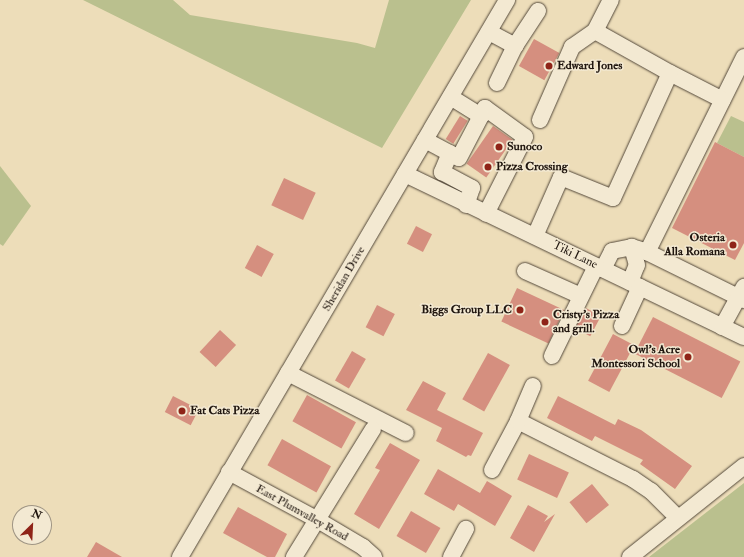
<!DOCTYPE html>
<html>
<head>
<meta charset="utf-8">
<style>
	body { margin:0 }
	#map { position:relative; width:744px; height:557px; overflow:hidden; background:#edddb9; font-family:"IM FELL Double Pica",serif }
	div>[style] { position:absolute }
	.green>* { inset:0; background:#bac08e }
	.building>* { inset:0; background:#d58f7f; transform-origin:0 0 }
	.roads { filter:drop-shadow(0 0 1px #53483a) drop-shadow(0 0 1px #53483a) }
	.minor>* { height:16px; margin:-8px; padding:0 8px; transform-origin:8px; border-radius:8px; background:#f3e9d2 }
	.dots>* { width:11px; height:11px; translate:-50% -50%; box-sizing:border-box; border:2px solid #f3e9d2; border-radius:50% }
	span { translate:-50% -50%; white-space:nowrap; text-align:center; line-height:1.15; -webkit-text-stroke:3px #f3e9d2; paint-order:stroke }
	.poi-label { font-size:12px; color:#20160f; font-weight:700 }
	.left { translate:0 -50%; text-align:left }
	.right { translate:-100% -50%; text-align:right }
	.street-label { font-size:12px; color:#20160f }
	.north { position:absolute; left:12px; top:505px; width:40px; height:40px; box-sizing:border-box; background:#f3e9d2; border:1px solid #9f9584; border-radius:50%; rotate:24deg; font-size:11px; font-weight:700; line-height:16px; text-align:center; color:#20160f }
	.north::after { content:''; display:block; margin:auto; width:14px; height:18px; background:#8f2418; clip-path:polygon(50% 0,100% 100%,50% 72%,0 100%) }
</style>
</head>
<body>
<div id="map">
	<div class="green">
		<div style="clip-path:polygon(83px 0,173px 0,190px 15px,357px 43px,375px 48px,389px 0,471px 0,382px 148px)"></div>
		<div style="clip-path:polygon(731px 116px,744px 122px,744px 157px,717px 143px)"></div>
		<div style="clip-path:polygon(0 166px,31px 206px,3px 246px,0 244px)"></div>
		<div style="clip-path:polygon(744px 483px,744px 557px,649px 557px)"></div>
	</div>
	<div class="building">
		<div style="left:534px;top:39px;width:29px;height:31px;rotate:29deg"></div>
		<div style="left:460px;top:116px;width:9px;height:27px;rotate:32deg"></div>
		<div style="left:493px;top:126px;width:24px;height:46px;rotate:35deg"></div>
		<div style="clip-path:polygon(715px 142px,744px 157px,744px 243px,735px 260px,672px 228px)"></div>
		<div style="left:284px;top:178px;width:35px;height:30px;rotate:25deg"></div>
		<div style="left:416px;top:226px;width:18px;height:20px;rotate:27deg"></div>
		<div style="left:257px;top:245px;width:19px;height:26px;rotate:28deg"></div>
		<div style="left:517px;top:288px;width:52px;height:37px;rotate:25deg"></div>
		<div style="left:377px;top:305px;width:20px;height:25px;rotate:27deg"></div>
		<div style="left:586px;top:308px;width:17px;height:23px;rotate:28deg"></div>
		<div style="left:653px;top:317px;width:98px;height:41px;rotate:27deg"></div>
		<div style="left:220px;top:330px;width:22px;height:30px;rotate:43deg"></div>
		<div style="left:613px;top:334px;width:24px;height:53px;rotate:28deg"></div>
		<div style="left:352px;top:351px;width:16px;height:34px;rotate:30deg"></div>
		<div style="left:488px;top:353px;width:25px;height:53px;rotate:29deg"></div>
		<div style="clip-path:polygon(423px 381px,446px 393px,437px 410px,483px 433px,471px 456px,468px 455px,466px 457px,436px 441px,442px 428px,406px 410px)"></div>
		<div style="left:307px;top:395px;width:56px;height:30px;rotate:29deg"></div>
		<div style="left:173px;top:396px;width:29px;height:18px;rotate:27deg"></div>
		<div style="clip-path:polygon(558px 396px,615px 425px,618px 419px,641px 430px,692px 466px,675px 489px,640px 464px,643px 460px,595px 436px,592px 441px,547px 418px)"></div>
		<div style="left:282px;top:439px;width:56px;height:30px;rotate:29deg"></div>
		<div style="clip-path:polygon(390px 443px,420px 460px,379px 529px,354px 514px,380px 470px,375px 468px)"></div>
		<div style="left:529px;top:454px;width:44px;height:28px;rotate:25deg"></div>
		<div style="clip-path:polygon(438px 469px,480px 493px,487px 481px,512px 496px,495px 526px,458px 504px,454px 511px,424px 494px)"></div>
		<div style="left:592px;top:484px;width:27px;height:29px;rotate:51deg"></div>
		<div style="clip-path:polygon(528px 505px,548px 516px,544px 522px,555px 514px,534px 552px,510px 538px)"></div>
		<div style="clip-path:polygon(238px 507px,287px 534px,275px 557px,267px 557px,223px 533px)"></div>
		<div style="left:411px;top:511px;width:34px;height:29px;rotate:30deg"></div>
		<div style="clip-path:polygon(96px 542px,122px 557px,87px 557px)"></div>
	</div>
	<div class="roads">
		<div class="minor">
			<div style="left:489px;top:32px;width:30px;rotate:28deg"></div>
			<div style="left:515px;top:46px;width:42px;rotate:-56.7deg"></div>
			<div style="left:744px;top:57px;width:218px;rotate:116.4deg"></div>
			<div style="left:647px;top:252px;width:108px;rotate:26.3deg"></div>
			<div style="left:670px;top:73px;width:59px;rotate:27deg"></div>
			<div style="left:497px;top:83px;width:41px;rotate:-64.1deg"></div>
			<div style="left:481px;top:116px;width:9px;rotate:-63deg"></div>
			<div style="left:485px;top:108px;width:49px;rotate:35.9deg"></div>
			<div style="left:525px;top:137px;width:86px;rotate:116.9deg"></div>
			<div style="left:540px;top:120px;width:80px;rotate:-66.3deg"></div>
			<div style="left:572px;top:47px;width:28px;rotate:-35deg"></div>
			<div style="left:425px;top:140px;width:38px;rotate:28deg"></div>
			<div style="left:459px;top:158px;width:47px;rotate:-62.4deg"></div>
			<div style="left:481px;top:116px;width:36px;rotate:-148deg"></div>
			<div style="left:450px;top:153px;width:21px;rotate:113deg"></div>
			<div style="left:442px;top:172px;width:34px;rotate:28deg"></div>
			<div style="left:472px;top:188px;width:18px;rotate:109deg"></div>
			<div style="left:405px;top:174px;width:376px;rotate:25.7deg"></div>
			<div style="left:535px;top:236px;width:64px;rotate:-66.2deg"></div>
			<div style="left:561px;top:177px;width:56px;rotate:22deg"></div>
			<div style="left:613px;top:198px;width:137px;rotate:-65.5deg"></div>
			<div style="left:670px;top:73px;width:86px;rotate:-150.8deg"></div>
			<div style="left:595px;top:31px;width:35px;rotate:-63deg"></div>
			<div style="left:603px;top:269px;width:20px;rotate:-63deg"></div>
			<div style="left:612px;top:251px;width:20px;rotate:-11deg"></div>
			<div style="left:632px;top:247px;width:16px;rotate:18deg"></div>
			<div style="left:525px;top:271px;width:61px;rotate:24.1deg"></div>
			<div style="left:630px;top:282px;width:18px;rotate:-68deg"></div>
			<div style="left:637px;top:265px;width:19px;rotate:-106deg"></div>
			<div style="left:622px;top:326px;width:43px;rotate:-65.2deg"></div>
			<div style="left:722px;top:327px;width:46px;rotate:-61.2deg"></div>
			<div style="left:552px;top:356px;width:100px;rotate:-63.9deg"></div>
			<div style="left:288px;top:373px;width:132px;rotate:27deg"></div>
			<div style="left:518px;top:421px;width:129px;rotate:26.8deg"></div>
			<div style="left:633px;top:479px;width:22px;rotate:34deg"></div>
			<div style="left:651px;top:491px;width:38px;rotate:45deg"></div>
			<div style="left:492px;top:470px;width:55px;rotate:-62deg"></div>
			<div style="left:518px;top:421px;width:38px;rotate:-67deg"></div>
			<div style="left:229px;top:472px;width:99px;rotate:28.4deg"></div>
			<div style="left:316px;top:519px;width:55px;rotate:30.8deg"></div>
			<div style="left:363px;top:547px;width:15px;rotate:42deg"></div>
			<div style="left:180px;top:557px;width:646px;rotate:-59.58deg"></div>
			<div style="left:294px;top:557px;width:150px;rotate:-58.3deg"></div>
			<div style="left:451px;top:557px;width:32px;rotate:-62deg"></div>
			<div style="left:630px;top:557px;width:146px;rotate:-38.6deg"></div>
		</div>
	</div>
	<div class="dots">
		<div style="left:549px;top:66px;background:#8f2418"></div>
		<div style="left:499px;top:147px;background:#8f2418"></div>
		<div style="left:488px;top:167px;background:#8f2418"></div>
		<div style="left:733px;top:245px;background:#8f2418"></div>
		<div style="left:520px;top:310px;background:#8f2418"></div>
		<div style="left:545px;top:322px;background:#8f2418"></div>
		<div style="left:688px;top:357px;background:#8f2418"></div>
		<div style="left:182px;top:411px;background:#8f2418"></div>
	</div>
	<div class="poi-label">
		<span class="left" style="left:557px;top:66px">Edward Jones</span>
		<span class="left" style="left:507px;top:147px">Sunoco</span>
		<span class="left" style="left:496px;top:167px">Pizza Crossing</span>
		<span class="right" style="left:725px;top:245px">Osteria<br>Alla Romana</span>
		<span class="right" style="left:512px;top:310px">Biggs Group LLC</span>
		<span class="left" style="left:553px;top:322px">Cristy's Pizza<br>and grill.</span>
		<span class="right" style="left:680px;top:357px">Owl's Acre<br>Montessori School</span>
		<span class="left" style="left:190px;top:411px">Fat Cats Pizza</span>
	</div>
	<div class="street-label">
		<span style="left:575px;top:255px;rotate:26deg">Tiki Lane</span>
		<span style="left:344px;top:279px;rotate:-60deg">Sheridan Drive</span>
		<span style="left:302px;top:513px;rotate:29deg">East Plumvalley Road</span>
	</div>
	<div class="north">N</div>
</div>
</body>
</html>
